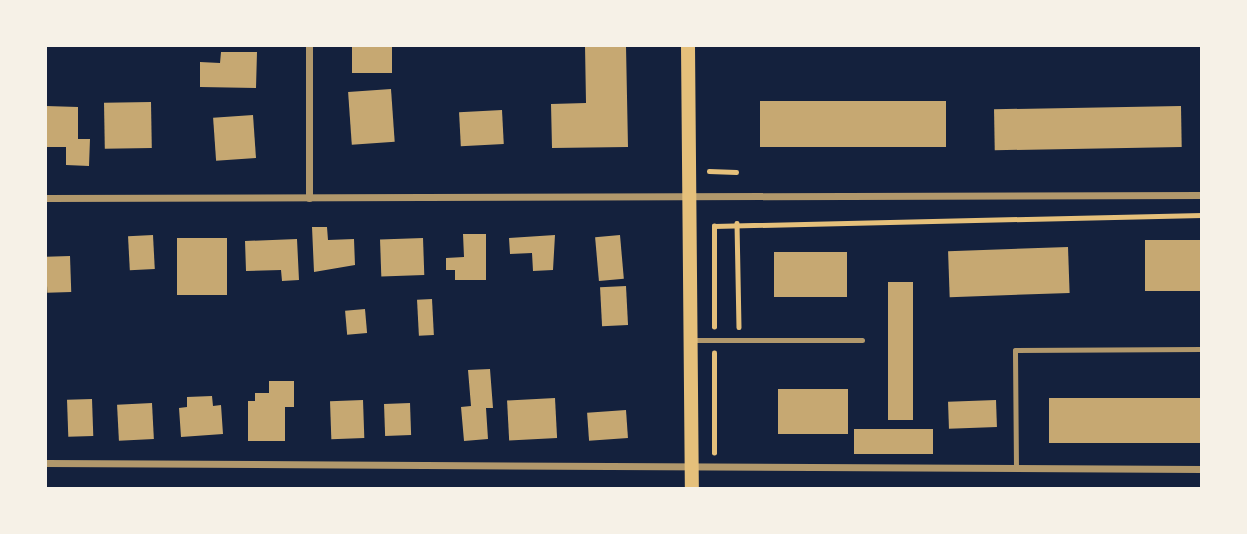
<!DOCTYPE html>
<html>
<head>
<meta charset="utf-8">
<style>
	body { margin:0 }
	#map { position:relative; width:1247px; height:534px; overflow:hidden; background:#14213d; font-family:Lora,serif }
	div>[style] { position:absolute }
	.building>* { inset:0; background:#c6a872; transform-origin:0 0 }
	.path>* { height:4.5px; margin:-2.25px; padding:0 2.25px; transform-origin:2.25px; border-radius:2.25px; background:#e5c07b }
	.service>* { height:5px; margin:-2.5px; padding:0 2.5px; transform-origin:2.5px; border-radius:2.5px; background:#b1986c }
	.minor>* { height:7px; margin:-3.5px; padding:0 3.5px; transform-origin:3.5px; border-radius:3.5px; background:#b1986c }
	.secondary>* { height:14px; margin:-7px; padding:0 7px; transform-origin:7px; border-radius:7px; background:#e5c07b }
	span { translate:-50% -50%; white-space:nowrap; text-align:center; line-height:1.15; -webkit-text-stroke:7px #f6f1e7; paint-order:stroke }
	.frame { position:absolute; inset:0; border:47px solid #f6f1e7; pointer-events:none }
</style>
</head>
<body>
<div id="map">
	<div class="building">
		<div style="left:352px;top:46px;width:40px;height:27px"></div>
		<div style="clip-path:polygon(585px 46px,626px 46px,628px 147px,552px 148px,551px 104px,586px 103px)"></div>
		<div style="clip-path:polygon(221px 52px,257px 52px,256px 88px,200px 87px,200px 62px,220px 63px)"></div>
		<div style="left:391px;top:89px;width:53px;height:43px;rotate:86deg"></div>
		<div style="left:946px;top:101px;width:46px;height:186px;rotate:90deg"></div>
		<div style="left:151px;top:102px;width:46px;height:47px;rotate:89deg"></div>
		<div style="clip-path:polygon(46px 106px,78px 107px,78px 139px,90px 139px,89px 166px,66px 165px,66px 147px,46px 147px)"></div>
		<div style="left:1181px;top:106px;width:41px;height:187px;rotate:89deg"></div>
		<div style="left:502px;top:110px;width:34px;height:43px;rotate:87deg"></div>
		<div style="left:253px;top:115px;width:43px;height:40px;rotate:86deg"></div>
		<div style="clip-path:polygon(312px 227px,327px 227px,328px 240px,354px 239px,355px 265px,314px 272px)"></div>
		<div style="clip-path:polygon(463px 234px,486px 234px,486px 280px,455px 280px,455px 270px,446px 270px,446px 258px,464px 257px)"></div>
		<div style="left:153px;top:235px;width:34px;height:25px;rotate:87deg"></div>
		<div style="clip-path:polygon(555px 235px,553px 270px,533px 271px,532px 253px,510px 254px,509px 238px)"></div>
		<div style="left:620px;top:235px;width:44px;height:25px;rotate:85deg"></div>
		<div style="left:177px;top:238px;width:50px;height:57px"></div>
		<div style="left:423px;top:238px;width:37px;height:43px;rotate:88deg"></div>
		<div style="clip-path:polygon(297px 239px,299px 280px,282px 281px,281px 270px,246px 271px,245px 241px)"></div>
		<div style="left:1202px;top:240px;width:51px;height:57px;rotate:90deg"></div>
		<div style="left:1068px;top:247px;width:46px;height:120px;rotate:88deg"></div>
		<div style="left:847px;top:252px;width:45px;height:73px;rotate:90deg"></div>
		<div style="left:70px;top:256px;width:36px;height:24px;rotate:88deg"></div>
		<div style="left:888px;top:282px;width:25px;height:138px"></div>
		<div style="left:626px;top:286px;width:39px;height:26px;rotate:87deg"></div>
		<div style="left:432px;top:299px;width:36px;height:15px;rotate:87deg"></div>
		<div style="left:365px;top:309px;width:24px;height:20px;rotate:85deg"></div>
		<div style="clip-path:polygon(490px 369px,493px 408px,486px 408px,488px 439px,464px 441px,461px 407px,471px 406px,468px 370px)"></div>
		<div style="clip-path:polygon(269px 381px,294px 381px,294px 407px,285px 407px,285px 441px,248px 441px,248px 401px,255px 401px,255px 393px,269px 393px)"></div>
		<div style="left:778px;top:389px;width:70px;height:45px"></div>
		<div style="clip-path:polygon(212px 396px,213px 406px,221px 405px,223px 434px,181px 437px,179px 408px,187px 407px,187px 397px)"></div>
		<div style="left:555px;top:398px;width:40px;height:48px;rotate:87deg"></div>
		<div style="left:1049px;top:398px;width:153px;height:45px"></div>
		<div style="left:92px;top:399px;width:37px;height:25px;rotate:88deg"></div>
		<div style="left:363px;top:400px;width:38px;height:33px;rotate:88deg"></div>
		<div style="left:996px;top:400px;width:27px;height:48px;rotate:88deg"></div>
		<div style="left:152px;top:403px;width:36px;height:35px;rotate:87deg"></div>
		<div style="left:410px;top:403px;width:32px;height:26px;rotate:88deg"></div>
		<div style="left:626px;top:410px;width:28px;height:39px;rotate:86deg"></div>
		<div style="left:854px;top:429px;width:79px;height:25px"></div>
	</div>
	<div class="path">
		<div style="left:709px;top:171px;width:27px;rotate:2deg"></div>
		<div style="left:737px;top:223px;width:104px;rotate:88.9deg"></div>
		<div style="left:714px;top:327px;width:101px;rotate:-90deg"></div>
		<div style="left:714px;top:226px;width:488px;rotate:-1.3deg"></div>
		<div style="left:714px;top:453px;width:100px;rotate:-90deg"></div>
	</div>
	<div class="service">
		<div style="left:694px;top:340px;width:168px"></div>
		<div style="left:1016px;top:468px;width:118px;rotate:-90.5deg"></div>
		<div style="left:1015px;top:350px;width:187px;rotate:-0.3deg"></div>
	</div>
	<div class="minor">
		<div style="left:309px;top:46px;width:152px;rotate:90deg"></div>
		<div style="left:46px;top:198px;width:1156px;rotate:-0.15deg"></div>
		<div style="left:46px;top:463px;width:1156px;rotate:0.3deg"></div>
	</div>
	<div class="secondary">
		<div style="left:688px;top:46px;width:443px;rotate:89.5deg"></div>
	</div>
	<div class="frame"></div>
</div>
</body>
</html>
